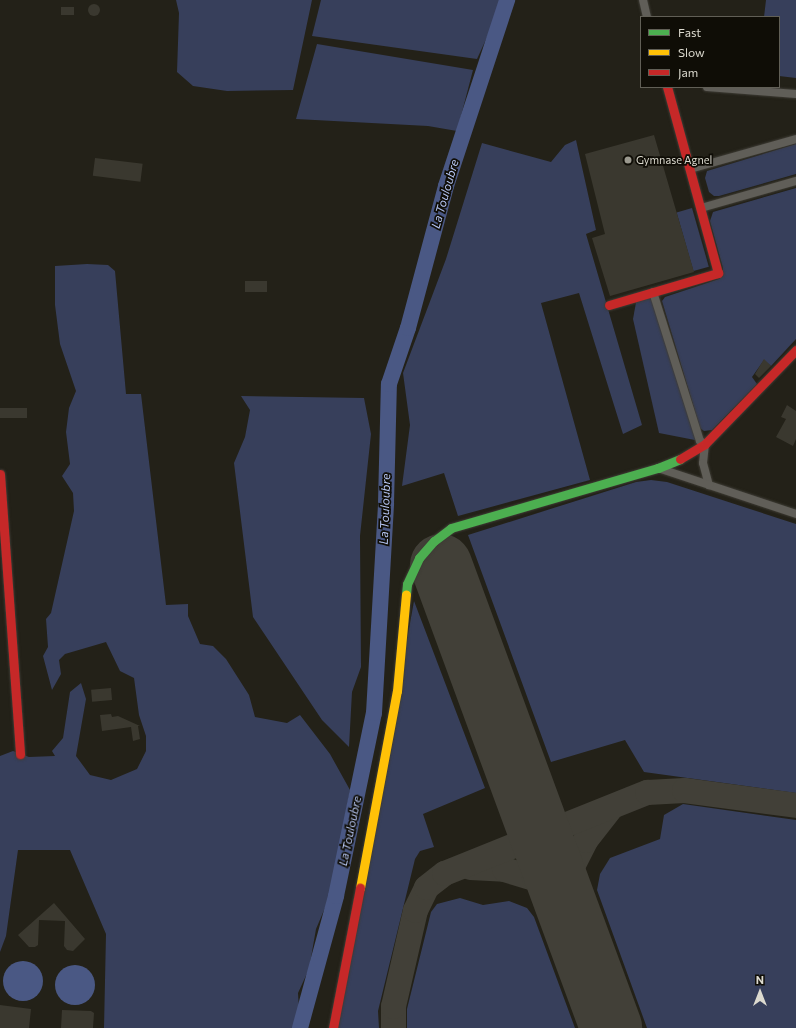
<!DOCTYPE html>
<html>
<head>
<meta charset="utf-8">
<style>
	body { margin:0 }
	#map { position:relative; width:796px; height:1028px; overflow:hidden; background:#232118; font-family:Commissioner,sans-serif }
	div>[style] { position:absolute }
	.green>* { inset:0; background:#373f5b; transform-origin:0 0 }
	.water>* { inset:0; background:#4a5884 }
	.round { border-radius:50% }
	.river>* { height:16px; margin:-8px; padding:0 8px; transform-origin:8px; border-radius:8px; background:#4a5884 }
	.taxiway>* { height:25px; margin:-12.5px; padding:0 12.5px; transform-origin:12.5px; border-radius:12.5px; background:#424038 }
	.runway>* { height:62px; margin:-31px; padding:0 31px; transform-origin:31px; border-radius:31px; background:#424038 }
	.building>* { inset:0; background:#3a382f; transform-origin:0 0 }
	.roads { filter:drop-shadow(0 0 1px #3e3c35) drop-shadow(0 0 1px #3e3c35) }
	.street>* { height:8px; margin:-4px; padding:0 4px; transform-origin:4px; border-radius:4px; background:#605e58 }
	.fast>* { height:9px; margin:-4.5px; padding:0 4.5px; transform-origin:4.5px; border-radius:4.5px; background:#4caf50 }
	.slow>* { height:9px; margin:-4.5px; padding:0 4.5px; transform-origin:4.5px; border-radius:4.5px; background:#ffc107 }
	.jam>* { height:9px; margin:-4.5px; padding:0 4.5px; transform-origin:4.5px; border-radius:4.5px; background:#c62828 }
	.dots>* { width:11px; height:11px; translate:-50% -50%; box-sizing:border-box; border:2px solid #0f0d06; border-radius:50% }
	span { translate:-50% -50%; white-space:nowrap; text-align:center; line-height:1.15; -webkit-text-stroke:3.5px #0f0d06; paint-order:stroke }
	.poi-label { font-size:11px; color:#dcdacf }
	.left { translate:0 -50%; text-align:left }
	.water-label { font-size:12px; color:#b6c6f4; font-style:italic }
	.legend { position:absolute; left:640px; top:16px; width:140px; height:72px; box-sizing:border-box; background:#0f0d06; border:1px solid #615f56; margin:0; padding:5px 7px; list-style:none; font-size:12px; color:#dcdacf }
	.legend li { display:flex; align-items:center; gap:8px; height:20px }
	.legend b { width:20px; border:1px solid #615f56 }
	.north { position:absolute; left:740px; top:972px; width:40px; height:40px; -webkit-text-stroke:3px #0f0d06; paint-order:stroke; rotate:0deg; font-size:11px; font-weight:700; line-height:16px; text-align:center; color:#dcdacf }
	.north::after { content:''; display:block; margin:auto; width:14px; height:18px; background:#dcdacf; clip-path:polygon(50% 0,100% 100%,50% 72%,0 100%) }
</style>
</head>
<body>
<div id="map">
	<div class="green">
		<div style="clip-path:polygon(176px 0,312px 0,293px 90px,227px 91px,193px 86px,177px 72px,179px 13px)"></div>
		<div style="clip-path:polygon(321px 0,501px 0,499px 11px,477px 59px,312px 36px)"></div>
		<div style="clip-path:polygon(766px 0,796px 0,796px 78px,779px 76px,779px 17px,764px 17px)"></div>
		<div style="clip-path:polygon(317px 44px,473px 70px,457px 131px,428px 126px,296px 119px)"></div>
		<div style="clip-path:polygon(576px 140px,596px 230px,586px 234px,642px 425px,623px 434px,579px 293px,541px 303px,590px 480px,458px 516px,444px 473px,402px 486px,410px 425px,403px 373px,446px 259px,482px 143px,551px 162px,565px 145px)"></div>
		<div style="clip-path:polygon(796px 144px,796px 174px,719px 196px,714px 196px,709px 192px,705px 178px,707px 171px)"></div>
		<div style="clip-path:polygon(796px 188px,796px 339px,771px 366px,764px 360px,752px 377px,757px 384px,712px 430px,704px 431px,700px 428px,662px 301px,665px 297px,719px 279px,723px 275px,723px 268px,710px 221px,713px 212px)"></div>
		<div style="left:692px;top:208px;width:61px;height:16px;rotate:74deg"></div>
		<div style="clip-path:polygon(87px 264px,108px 265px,115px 271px,126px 394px,141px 394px,166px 605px,188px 604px,188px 616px,200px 644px,213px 646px,226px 659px,249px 695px,255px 717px,287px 723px,300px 715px,330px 754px,350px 790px,330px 896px,316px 929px,309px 969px,298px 993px,299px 1010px,295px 1028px,104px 1028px,106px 934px,70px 850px,18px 850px,6px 936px,0 952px,0 756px,13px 751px,29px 757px,55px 756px,52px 751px,63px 738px,70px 692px,81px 683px,86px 699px,76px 756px,90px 775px,111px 780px,137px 769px,146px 751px,146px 736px,139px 715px,134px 678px,120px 671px,106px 642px,65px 654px,59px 660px,61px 674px,52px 690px,43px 656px,48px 647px,46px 619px,51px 613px,74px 511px,73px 493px,62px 476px,70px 464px,66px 432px,69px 408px,76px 391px,60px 344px,55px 305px,55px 266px)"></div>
		<div style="clip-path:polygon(653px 292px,700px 441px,659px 433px,633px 319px,637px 297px)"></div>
		<div style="clip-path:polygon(241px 396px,364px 398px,371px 434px,360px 536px,361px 667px,352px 692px,349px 747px,322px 720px,253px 617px,234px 463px,245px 437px,250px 410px)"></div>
		<div style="clip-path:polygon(651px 480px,667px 482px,796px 524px,796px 793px,644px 772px,625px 740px,551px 762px,468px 535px,636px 482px)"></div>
		<div style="clip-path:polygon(414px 601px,485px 788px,423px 814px,434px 847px,420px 851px,415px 859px,378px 1011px,379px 1028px,337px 1028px)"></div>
		<div style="clip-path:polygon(683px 804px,796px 820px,796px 1028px,647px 1028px,597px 890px,600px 874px,610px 858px,660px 839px,664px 815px)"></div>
		<div style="clip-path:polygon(460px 898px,483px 905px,509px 901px,527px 908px,534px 917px,575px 1028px,407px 1028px,407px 1009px,431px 912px,437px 904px)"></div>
	</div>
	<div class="water">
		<div class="round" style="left:3px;top:961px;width:40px;height:40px"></div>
		<div class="round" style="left:55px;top:965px;width:40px;height:40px"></div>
	</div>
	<div class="river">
		<div style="left:300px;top:1028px;width:137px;rotate:-74.7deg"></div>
		<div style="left:336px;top:896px;width:187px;rotate:-78.3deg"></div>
		<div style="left:374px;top:713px;width:210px;rotate:-86.7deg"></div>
		<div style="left:386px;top:503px;width:119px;rotate:-88.6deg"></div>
		<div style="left:389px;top:384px;width:59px;rotate:-71.3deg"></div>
		<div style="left:408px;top:328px;width:147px;rotate:-75deg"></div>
		<div style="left:446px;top:186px;width:196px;rotate:-71.8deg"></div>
	</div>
	<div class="taxiway">
		<div style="left:470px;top:867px;width:34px;rotate:3deg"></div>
		<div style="left:504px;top:869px;width:31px;rotate:17deg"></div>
		<div style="left:534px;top:878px;width:19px;rotate:32deg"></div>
		<div style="left:550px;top:888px;width:26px;rotate:51deg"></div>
		<div style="left:566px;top:908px;width:21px;rotate:-93deg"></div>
		<div style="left:565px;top:887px;width:16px;rotate:-75deg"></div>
		<div style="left:569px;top:872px;width:36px;rotate:-63deg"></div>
		<div style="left:585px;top:840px;width:41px;rotate:-52deg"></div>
		<div style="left:393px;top:1028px;width:22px;rotate:-90deg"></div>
		<div style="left:393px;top:1006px;width:98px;rotate:-77.1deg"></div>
		<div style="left:415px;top:910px;width:25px;rotate:-64deg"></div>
		<div style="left:426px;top:887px;width:23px;rotate:-38deg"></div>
		<div style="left:444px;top:873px;width:219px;rotate:-21.8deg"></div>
		<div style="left:647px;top:792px;width:37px;rotate:-3deg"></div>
		<div style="left:684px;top:790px;width:113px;rotate:7.6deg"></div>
	</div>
	<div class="runway">
		<div style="left:441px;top:565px;width:493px;rotate:69.8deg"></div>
	</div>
	<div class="building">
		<div class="round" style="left:88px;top:4px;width:12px;height:12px"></div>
		<div style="left:74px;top:7px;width:8px;height:13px;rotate:90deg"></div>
		<div style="clip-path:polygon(654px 135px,694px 272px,610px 296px,592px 238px,605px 234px,585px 154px)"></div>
		<div style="left:95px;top:158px;width:48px;height:18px;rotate:7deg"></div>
		<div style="left:245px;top:281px;width:22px;height:11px"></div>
		<div style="clip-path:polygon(764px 359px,771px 366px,759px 378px,755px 374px)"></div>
		<div style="clip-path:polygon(787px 405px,796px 411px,796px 439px,793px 446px,776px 437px,786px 419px,781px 417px)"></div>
		<div style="left:0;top:408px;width:27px;height:10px"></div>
		<div style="left:111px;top:688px;width:12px;height:20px;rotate:85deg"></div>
		<div style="clip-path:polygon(111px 714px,112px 717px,118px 716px,140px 726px,138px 726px,140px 739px,133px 741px,131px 727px,102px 731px,100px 715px)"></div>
		<div style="clip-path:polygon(54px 903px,85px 939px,73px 951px,67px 950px,64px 946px,65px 921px,39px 920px,38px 945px,35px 947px,29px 947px,18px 935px)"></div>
		<div style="clip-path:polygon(0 1005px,31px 1009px,29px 1028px,0 1028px)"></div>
		<div style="clip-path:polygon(62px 1010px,91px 1011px,94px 1013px,93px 1028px,61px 1028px)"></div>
	</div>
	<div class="roads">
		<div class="street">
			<div style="left:643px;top:0;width:17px;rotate:77deg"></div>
			<div style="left:707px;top:87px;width:89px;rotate:4.5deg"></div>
			<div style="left:690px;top:169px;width:110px;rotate:-15.8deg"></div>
			<div style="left:701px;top:208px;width:99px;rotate:-15.9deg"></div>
			<div style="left:653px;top:292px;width:156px;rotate:72.5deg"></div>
			<div style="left:700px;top:441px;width:6px;rotate:31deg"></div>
			<div style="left:705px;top:444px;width:19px;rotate:96deg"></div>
			<div style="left:703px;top:463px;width:23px;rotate:75deg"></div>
			<div style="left:709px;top:485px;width:92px;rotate:18.4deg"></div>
			<div style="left:658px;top:468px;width:54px;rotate:18.4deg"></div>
		</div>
		<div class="fast">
			<div style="left:406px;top:594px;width:10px;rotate:-84deg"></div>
			<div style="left:407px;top:584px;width:29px;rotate:-65deg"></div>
			<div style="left:419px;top:558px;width:23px;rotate:-49deg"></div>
			<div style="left:434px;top:541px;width:21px;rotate:-37deg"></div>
			<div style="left:451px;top:528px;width:216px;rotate:-16.2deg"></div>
			<div style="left:658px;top:468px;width:24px;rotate:-22deg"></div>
		</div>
		<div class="slow">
			<div style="left:360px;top:888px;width:200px;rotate:-79.4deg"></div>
			<div style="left:397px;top:691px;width:97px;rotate:-84.7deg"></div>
		</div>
		<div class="jam">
			<div style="left:609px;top:305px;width:114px;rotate:-16.4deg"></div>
			<div style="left:718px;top:273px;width:193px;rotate:-105.3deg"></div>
			<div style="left:680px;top:459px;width:29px;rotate:-31deg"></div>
			<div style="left:705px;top:444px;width:131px;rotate:-45.9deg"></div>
			<div style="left:0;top:474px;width:281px;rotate:85.9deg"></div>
			<div style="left:333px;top:1028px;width:143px;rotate:-79.1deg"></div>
		</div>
	</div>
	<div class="dots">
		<div style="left:628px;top:160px;background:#9b998f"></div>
	</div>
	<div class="poi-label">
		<span class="left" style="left:636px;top:160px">Gymnase Agnel</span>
	</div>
	<div class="water-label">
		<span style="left:445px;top:194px;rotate:-74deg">La Touloubre</span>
		<span style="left:385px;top:509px;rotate:-88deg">La Touloubre</span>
		<span style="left:350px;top:831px;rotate:-78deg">La Touloubre</span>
	</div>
	<ul class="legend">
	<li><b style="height:5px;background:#4caf50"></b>Fast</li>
	<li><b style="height:5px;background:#ffc107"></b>Slow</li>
	<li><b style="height:5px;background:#c62828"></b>Jam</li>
	</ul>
	<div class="north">N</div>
</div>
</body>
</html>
